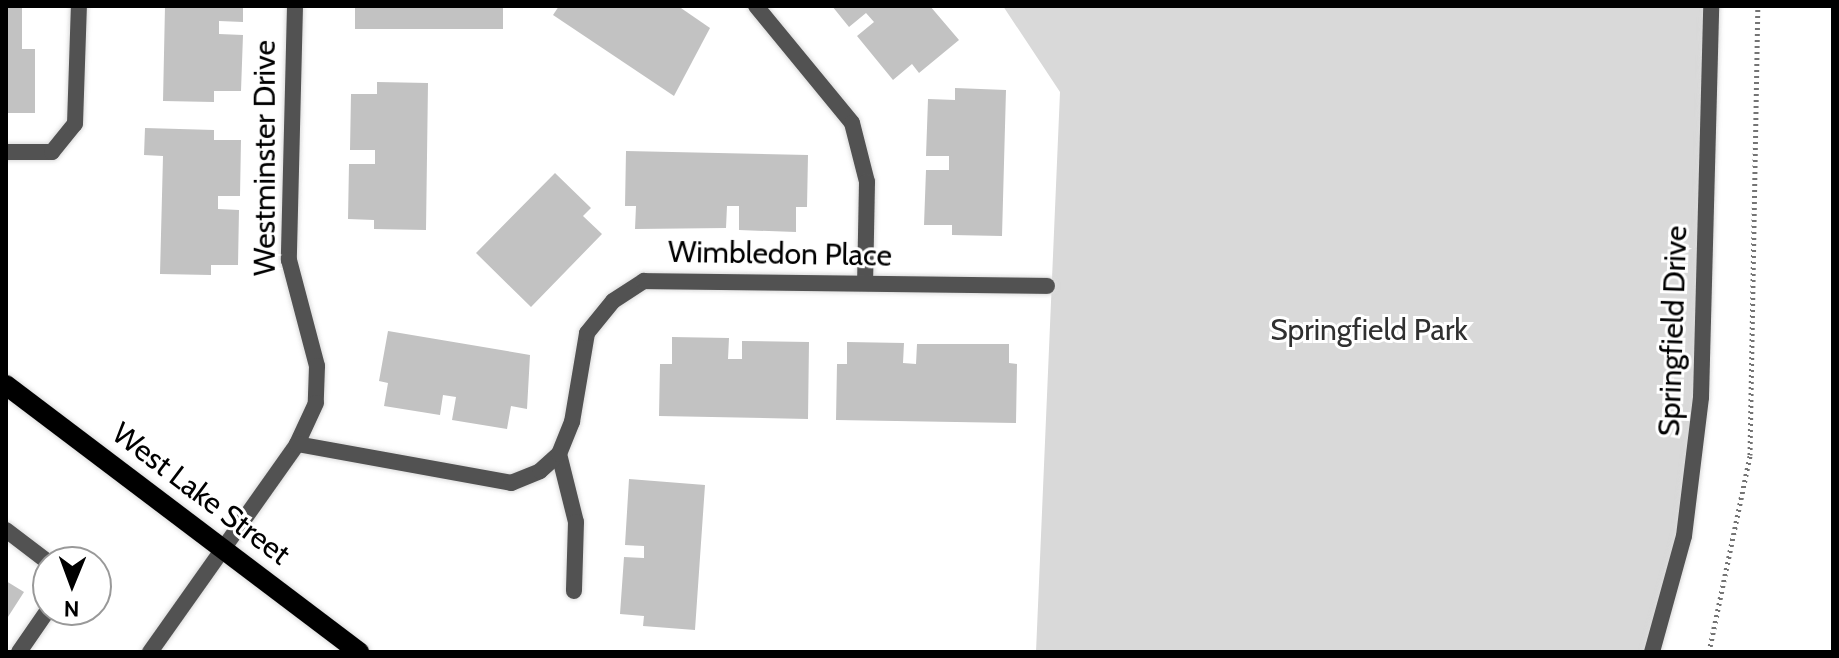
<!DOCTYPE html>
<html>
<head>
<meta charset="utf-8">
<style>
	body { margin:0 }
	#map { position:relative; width:1839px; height:658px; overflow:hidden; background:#fff; font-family:Cabin,sans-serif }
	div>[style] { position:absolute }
	.green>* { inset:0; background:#d9d9d9 }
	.building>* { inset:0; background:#c2c2c2; transform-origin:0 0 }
	.path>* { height:5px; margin-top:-2.5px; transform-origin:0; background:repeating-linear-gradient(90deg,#747474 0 2px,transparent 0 6px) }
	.roads { filter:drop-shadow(0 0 2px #dbdbdb) drop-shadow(0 0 2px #dbdbdb) }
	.service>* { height:16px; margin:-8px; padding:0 8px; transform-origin:8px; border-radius:8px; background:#525252 }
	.minor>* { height:16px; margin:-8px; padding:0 8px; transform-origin:8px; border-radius:8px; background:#525252 }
	.tertiary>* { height:16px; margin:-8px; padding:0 8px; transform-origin:8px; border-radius:8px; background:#525252 }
	.primary>* { height:20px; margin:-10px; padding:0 10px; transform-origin:10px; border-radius:10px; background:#000 }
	span { translate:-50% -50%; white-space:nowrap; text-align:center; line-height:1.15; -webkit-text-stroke:6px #fff; paint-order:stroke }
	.street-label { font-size:30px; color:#000 }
	.park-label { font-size:30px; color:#303030 }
	.frame { position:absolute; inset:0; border:8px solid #000; pointer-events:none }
	.north { position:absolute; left:32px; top:546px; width:80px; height:80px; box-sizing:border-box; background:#fff; border:2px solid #999; border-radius:50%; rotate:181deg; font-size:22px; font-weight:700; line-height:32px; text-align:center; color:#000 }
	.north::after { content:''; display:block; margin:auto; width:28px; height:36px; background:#000; clip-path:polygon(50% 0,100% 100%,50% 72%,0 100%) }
</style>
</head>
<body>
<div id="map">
	<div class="green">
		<div style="clip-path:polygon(1003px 6px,1710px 6px,1701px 397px,1678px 562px,1650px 652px,1036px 652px,1060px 92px)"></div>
	</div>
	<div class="building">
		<div style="clip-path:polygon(6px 6px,22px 6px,22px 49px,35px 49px,35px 113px,6px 113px)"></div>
		<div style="clip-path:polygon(165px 6px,243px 6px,243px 22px,219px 21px,219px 34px,243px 35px,241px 91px,214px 91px,214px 102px,163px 101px)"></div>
		<div style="left:355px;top:6px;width:148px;height:23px"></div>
		<div style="clip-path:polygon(559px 6px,678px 6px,710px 28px,674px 96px,553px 15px)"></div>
		<div style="clip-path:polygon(832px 6px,930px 6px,959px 40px,919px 73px,912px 64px,893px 80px,857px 36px,874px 22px,866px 13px,849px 27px)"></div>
		<div style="clip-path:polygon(377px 82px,428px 83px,426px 230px,374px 229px,374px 220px,348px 219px,349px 164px,375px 164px,375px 150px,350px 150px,351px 94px,377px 94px)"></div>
		<div style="clip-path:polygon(955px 88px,1006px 90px,1002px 236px,952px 235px,952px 225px,924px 225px,926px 170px,949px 170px,949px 156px,926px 156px,928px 99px,955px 100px)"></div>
		<div style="clip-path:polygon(145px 128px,214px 130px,214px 140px,241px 140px,240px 196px,218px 196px,218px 209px,239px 210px,238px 265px,211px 265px,211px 275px,160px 274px,163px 156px,144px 155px)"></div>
		<div style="clip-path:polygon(626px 151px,808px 155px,807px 207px,796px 207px,796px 232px,739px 230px,739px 206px,727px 206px,726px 228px,635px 229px,636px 206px,625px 206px)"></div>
		<div style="clip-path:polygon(555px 173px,591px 208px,583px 216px,602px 234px,531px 307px,476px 253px)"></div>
		<div style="clip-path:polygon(388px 331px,530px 355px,527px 409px,511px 406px,507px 429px,452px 420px,456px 397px,443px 395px,440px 415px,384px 406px,388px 383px,379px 381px)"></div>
		<div style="clip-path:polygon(672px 337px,729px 338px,728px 359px,742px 359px,742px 341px,809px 342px,808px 419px,659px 416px,660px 364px,672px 364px)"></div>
		<div style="clip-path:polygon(847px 342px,904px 343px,903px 363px,916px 364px,917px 344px,1009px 344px,1009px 363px,1017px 364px,1016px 423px,836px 420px,837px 364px,847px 364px)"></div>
		<div style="clip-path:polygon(629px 479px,705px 485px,695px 630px,643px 626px,644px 616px,620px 614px,624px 557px,644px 558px,644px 546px,625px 545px)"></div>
		<div style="clip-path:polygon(6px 581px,24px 592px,6px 620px)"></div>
	</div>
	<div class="path">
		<div style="left:1709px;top:652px;width:201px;rotate:-78.2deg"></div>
		<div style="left:1750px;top:455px;width:449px;rotate:-89deg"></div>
	</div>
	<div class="roads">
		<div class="service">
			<div style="left:6px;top:152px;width:46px"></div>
			<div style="left:52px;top:152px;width:36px;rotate:-51deg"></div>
			<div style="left:75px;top:124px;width:118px;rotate:-88.1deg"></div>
			<div style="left:559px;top:454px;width:70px;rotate:76deg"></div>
			<div style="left:576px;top:522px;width:69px;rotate:91.7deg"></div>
			<div style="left:6px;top:530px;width:53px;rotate:37.3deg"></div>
			<div style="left:19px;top:652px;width:51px;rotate:-55.4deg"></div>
		</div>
		<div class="minor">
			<div style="left:295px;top:6px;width:254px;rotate:91.4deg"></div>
			<div style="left:289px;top:260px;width:110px;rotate:75.2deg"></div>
			<div style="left:317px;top:366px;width:37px;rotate:92deg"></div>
			<div style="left:316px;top:403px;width:45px;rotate:114.9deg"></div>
			<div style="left:756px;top:6px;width:151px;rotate:50.6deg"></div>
			<div style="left:852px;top:123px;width:61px;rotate:75.7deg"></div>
			<div style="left:867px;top:182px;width:101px;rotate:91.1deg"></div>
			<div style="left:150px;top:652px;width:255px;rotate:-54.7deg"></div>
			<div style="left:297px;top:444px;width:218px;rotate:10.3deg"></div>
			<div style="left:511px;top:483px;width:31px;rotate:-22deg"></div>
			<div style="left:540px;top:471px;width:25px;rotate:-42deg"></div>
			<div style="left:559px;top:454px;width:35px;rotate:-68deg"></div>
			<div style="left:572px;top:422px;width:90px;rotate:-80.4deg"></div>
			<div style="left:587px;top:333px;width:41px;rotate:-50.9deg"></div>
			<div style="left:613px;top:301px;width:37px;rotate:-33deg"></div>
			<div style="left:644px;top:281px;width:403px;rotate:0.7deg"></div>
		</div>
		<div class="tertiary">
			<div style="left:1652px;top:652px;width:120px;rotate:-74.6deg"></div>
			<div style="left:1684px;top:536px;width:140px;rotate:-83deg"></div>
			<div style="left:1701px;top:397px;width:391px;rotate:-88.5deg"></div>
		</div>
		<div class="primary">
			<div style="left:6px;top:385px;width:443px;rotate:37.1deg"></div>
		</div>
	</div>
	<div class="street-label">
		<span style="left:265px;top:158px;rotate:-90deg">Westminster Drive</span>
		<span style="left:780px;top:254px;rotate:1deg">Wimbledon Place</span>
		<span style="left:1673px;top:331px;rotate:-88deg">Springfield Drive</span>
		<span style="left:201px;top:494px;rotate:37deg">West Lake Street</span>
	</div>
	<div class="park-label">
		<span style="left:1369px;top:330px">Springfield Park</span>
	</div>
	<div class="frame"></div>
	<div class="north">N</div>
</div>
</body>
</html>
